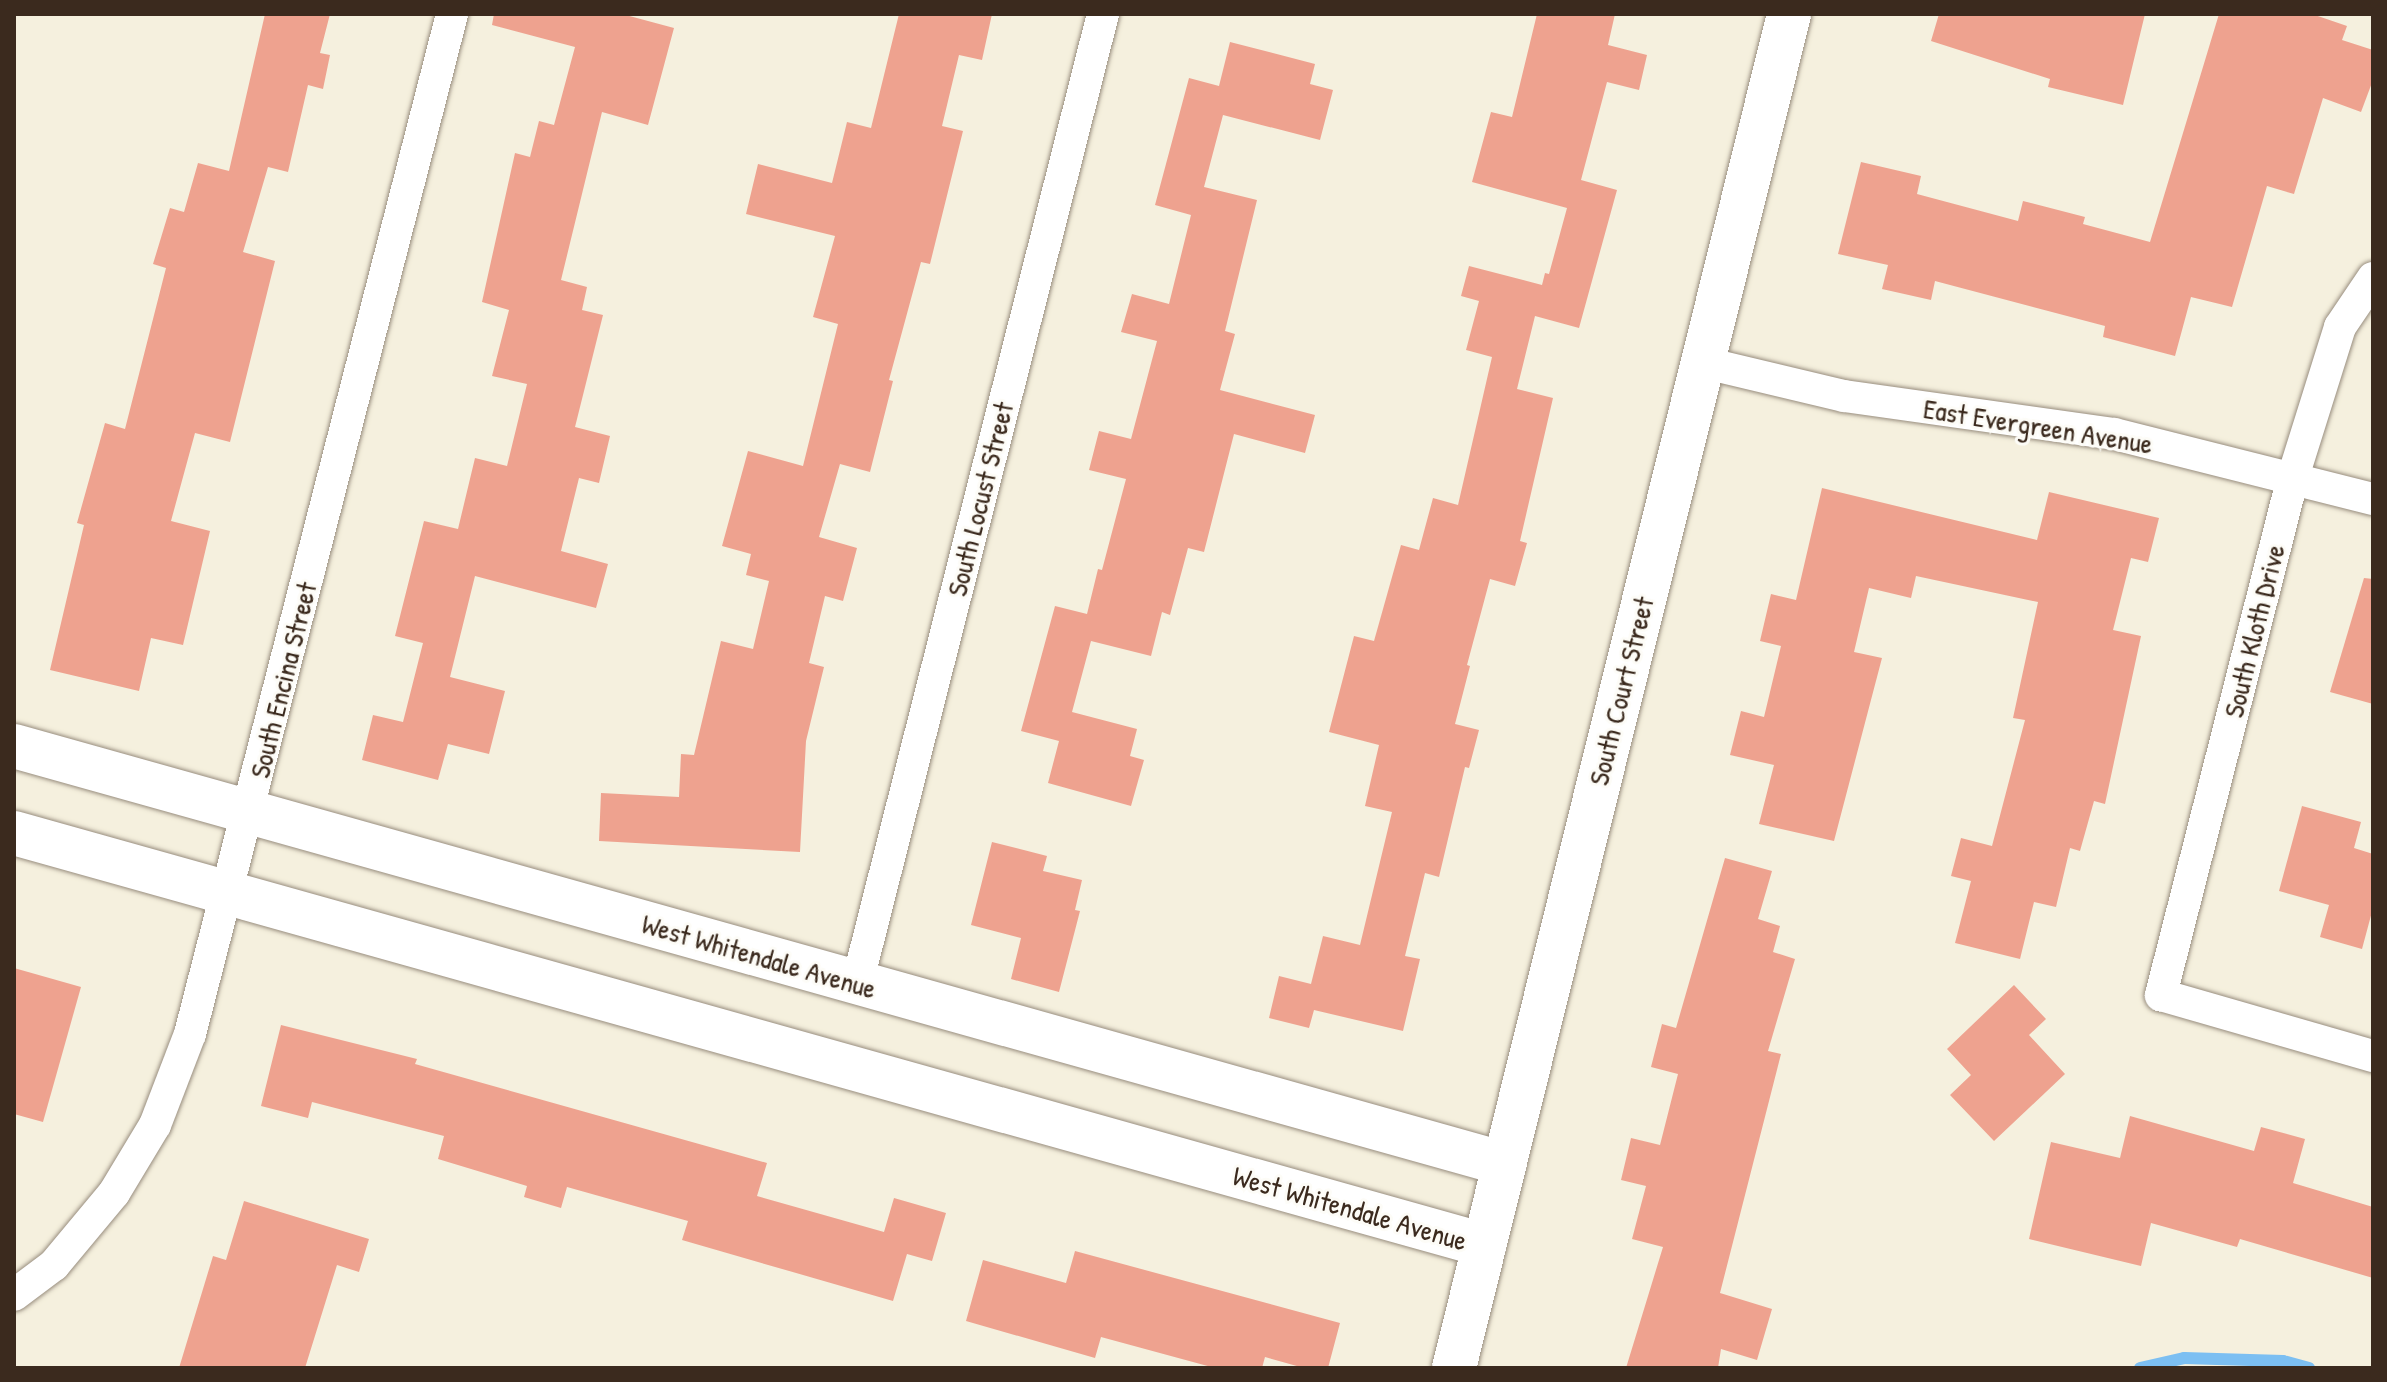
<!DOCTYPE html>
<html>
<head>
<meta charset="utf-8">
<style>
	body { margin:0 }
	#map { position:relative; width:2387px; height:1382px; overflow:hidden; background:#f5f0de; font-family:"Patrick Hand",sans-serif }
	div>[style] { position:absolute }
	.stream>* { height:12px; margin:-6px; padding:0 6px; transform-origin:6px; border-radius:6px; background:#7cbff2 }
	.building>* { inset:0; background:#eea28f }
	.roads { filter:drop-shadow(0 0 2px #988d7e) drop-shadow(0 0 2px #988d7e) }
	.street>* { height:32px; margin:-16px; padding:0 16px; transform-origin:16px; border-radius:16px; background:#fff }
	.secondary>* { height:44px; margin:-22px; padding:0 22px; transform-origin:22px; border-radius:22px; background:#fff }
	span { translate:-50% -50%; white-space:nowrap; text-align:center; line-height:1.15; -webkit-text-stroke:6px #fdfcf7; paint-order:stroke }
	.street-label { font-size:28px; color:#3b2a1e }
	.frame { position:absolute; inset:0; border:16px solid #3b2a1e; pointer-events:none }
</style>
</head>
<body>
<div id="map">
	<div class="stream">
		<div style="left:2140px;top:1368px;width:45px;rotate:-12.8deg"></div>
		<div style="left:2184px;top:1358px;width:99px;rotate:1.7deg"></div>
		<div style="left:2283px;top:1361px;width:27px;rotate:15deg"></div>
	</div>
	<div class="building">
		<div style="clip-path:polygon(265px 14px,330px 14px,320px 53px,330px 55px,323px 89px,308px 85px,288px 172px,268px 167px,243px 252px,275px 261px,230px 442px,195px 433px,171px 521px,210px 531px,183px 645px,151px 638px,139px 691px,50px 670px,84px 525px,77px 523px,105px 423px,125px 429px,166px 268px,153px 264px,170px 208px,184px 212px,198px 163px,229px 171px)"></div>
		<div style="clip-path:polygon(494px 14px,622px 14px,674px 28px,648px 125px,602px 112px,561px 280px,587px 287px,582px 310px,603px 315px,575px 427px,610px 436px,599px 483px,579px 478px,561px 551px,608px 564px,596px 608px,475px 576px,450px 677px,505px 691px,489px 754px,448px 744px,438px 780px,362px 760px,373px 715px,403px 722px,423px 643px,395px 636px,424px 521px,458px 529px,475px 458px,507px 466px,527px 384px,492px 376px,509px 310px,482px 302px,515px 153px,530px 157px,539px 121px,554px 125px,575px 47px,492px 25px)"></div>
		<div style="clip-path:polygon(899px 14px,992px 14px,982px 60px,959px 55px,942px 126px,963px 131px,930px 264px,921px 262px,889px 380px,893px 381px,870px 472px,840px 464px,819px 537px,857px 548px,843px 601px,825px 596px,809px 663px,824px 667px,806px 741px,800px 852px,599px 841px,601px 793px,679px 797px,681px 754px,694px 755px,721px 641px,753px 649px,769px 581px,746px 575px,751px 554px,722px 546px,748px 451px,803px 466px,838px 324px,813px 317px,835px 236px,746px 214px,758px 164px,832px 183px,847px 122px,871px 128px)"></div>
		<div style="clip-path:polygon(1537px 14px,1615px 14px,1608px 45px,1647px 55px,1639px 90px,1607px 82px,1581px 180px,1617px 190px,1579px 328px,1535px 316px,1517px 389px,1553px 398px,1520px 541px,1527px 543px,1515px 586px,1490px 579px,1467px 665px,1470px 666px,1455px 724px,1479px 730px,1469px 768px,1465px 767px,1439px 877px,1425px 873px,1405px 956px,1420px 959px,1403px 1031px,1314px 1010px,1309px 1028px,1269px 1018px,1279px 976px,1311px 984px,1323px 936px,1360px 945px,1392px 812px,1365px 806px,1379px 745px,1329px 732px,1354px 636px,1374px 641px,1401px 545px,1419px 550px,1433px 498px,1458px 505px,1492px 357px,1466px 350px,1479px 301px,1461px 296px,1469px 266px,1542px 285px,1545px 273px,1549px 274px,1567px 208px,1472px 182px,1491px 112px,1512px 117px)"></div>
		<div style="clip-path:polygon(1939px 14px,2145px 14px,2123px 105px,2048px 87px,2050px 79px,1931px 41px)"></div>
		<div style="clip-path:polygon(2219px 14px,2312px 14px,2347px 26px,2342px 40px,2373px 50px,2373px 80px,2361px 112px,2323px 98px,2294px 194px,2267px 186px,2232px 307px,2191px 297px,2175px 356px,2103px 337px,2105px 326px,1935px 281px,1931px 300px,1882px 289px,1888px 265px,1838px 254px,1861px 162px,1921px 176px,1917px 194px,2018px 221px,2023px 201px,2085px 217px,2083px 224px,2150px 242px)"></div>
		<div style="clip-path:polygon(1230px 42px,1315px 64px,1310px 84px,1333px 90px,1320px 140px,1223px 115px,1204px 187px,1257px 200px,1225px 331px,1235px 334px,1220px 390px,1315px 415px,1305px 453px,1234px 434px,1204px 552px,1188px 548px,1170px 615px,1162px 612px,1151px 656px,1091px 641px,1072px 712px,1137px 729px,1130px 756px,1144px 760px,1131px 806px,1048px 783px,1059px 741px,1021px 731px,1055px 606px,1087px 614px,1098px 569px,1102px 570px,1126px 479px,1089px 470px,1099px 431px,1131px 439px,1157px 341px,1121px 332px,1132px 294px,1169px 304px,1191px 215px,1155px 205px,1189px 78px,1219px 86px)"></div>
		<div style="clip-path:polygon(1822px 488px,2037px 540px,2049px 492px,2159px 518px,2148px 562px,2131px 558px,2113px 630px,2141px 636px,2105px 804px,2094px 801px,2080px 851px,2070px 848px,2056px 907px,2034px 902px,2020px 959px,1955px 943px,1971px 881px,1951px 876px,1961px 838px,1992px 846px,2025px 720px,2013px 718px,2038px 602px,1916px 576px,1911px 598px,1869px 588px,1854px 652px,1882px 658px,1834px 841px,1759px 824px,1774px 765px,1730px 755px,1741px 711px,1764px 717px,1781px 646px,1760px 641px,1771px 594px,1796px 600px)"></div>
		<div style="clip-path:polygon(2364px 578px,2373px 579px,2373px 704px,2330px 692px)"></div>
		<div style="clip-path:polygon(2302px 806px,2361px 822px,2354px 848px,2373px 854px,2373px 908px,2362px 949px,2320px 937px,2329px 905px,2279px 891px)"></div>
		<div style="clip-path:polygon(992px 842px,1047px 856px,1043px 871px,1082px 880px,1075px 910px,1080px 911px,1059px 992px,1011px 979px,1021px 938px,971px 925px)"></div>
		<div style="clip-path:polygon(1725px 858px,1772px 871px,1758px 919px,1780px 926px,1773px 952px,1795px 959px,1768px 1051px,1781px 1054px,1720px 1293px,1772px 1309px,1757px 1360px,1721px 1349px,1718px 1368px,1626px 1368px,1663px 1247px,1632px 1239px,1646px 1186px,1621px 1180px,1631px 1138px,1660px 1145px,1678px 1074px,1651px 1067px,1662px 1024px,1676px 1028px)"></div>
		<div style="clip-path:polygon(14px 968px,81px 987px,43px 1122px,14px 1114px)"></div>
		<div style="clip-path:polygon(2014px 985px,2046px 1019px,2029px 1035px,2065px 1074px,1994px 1141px,1950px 1095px,1971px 1075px,1947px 1049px)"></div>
		<div style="clip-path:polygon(281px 1025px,417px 1059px,415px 1064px,767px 1163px,757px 1196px,884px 1232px,894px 1198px,946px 1213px,932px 1261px,907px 1254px,893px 1301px,682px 1240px,688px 1221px,567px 1187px,561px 1208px,524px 1197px,527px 1186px,438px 1159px,444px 1136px,312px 1102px,308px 1118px,261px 1106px)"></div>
		<div style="clip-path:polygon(2130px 1116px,2254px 1151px,2261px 1127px,2305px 1139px,2293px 1183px,2373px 1207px,2373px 1278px,2240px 1239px,2237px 1247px,2151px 1223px,2141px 1266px,2029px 1239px,2051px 1142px,2120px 1158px)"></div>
		<div style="clip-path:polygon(244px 1201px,369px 1239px,359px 1272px,337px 1265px,305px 1368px,179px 1368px,213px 1256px,226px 1260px)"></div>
		<div style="clip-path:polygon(1075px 1251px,1340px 1323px,1328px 1368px,1304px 1368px,1265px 1357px,1262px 1368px,1215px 1368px,1101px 1337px,1095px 1358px,966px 1321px,983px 1260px,1066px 1283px)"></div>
	</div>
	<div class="roads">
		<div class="street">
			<div style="left:2373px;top:278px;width:59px;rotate:124deg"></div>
			<div style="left:2340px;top:327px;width:157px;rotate:107.4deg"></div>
			<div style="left:2293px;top:477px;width:535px;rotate:104.3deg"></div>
			<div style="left:2161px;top:995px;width:221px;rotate:16.1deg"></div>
			<div style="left:1701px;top:362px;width:147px;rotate:13.4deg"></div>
			<div style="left:1844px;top:396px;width:273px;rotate:8deg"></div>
			<div style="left:2114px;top:434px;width:267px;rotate:14.1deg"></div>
			<div style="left:857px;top:984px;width:1001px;rotate:-75.77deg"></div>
			<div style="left:14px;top:1295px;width:50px;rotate:-36.9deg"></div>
			<div style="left:54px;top:1265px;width:94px;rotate:-50.2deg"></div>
			<div style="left:114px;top:1193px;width:79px;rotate:-58.9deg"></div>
			<div style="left:155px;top:1125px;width:97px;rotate:-69deg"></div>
			<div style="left:190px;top:1034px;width:1053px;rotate:-75.59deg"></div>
		</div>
		<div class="secondary">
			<div style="left:14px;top:746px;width:1548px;rotate:15.66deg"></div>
			<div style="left:14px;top:833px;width:1527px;rotate:15.66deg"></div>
			<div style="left:1454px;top:1368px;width:1395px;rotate:-76.1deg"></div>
		</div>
	</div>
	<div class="street-label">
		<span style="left:2038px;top:426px;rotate:9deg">East Evergreen Avenue</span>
		<span style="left:980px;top:499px;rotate:-76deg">South Locust Street</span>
		<span style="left:2254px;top:631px;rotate:-76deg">South Kloth Drive</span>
		<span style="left:283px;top:680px;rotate:-76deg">South Encina Street</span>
		<span style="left:1621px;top:691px;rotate:-76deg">South Court Street</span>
		<span style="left:759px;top:956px;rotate:16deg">West Whitendale Avenue</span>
		<span style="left:1350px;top:1208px;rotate:16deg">West Whitendale Avenue</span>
	</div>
	<div class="frame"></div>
</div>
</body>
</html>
